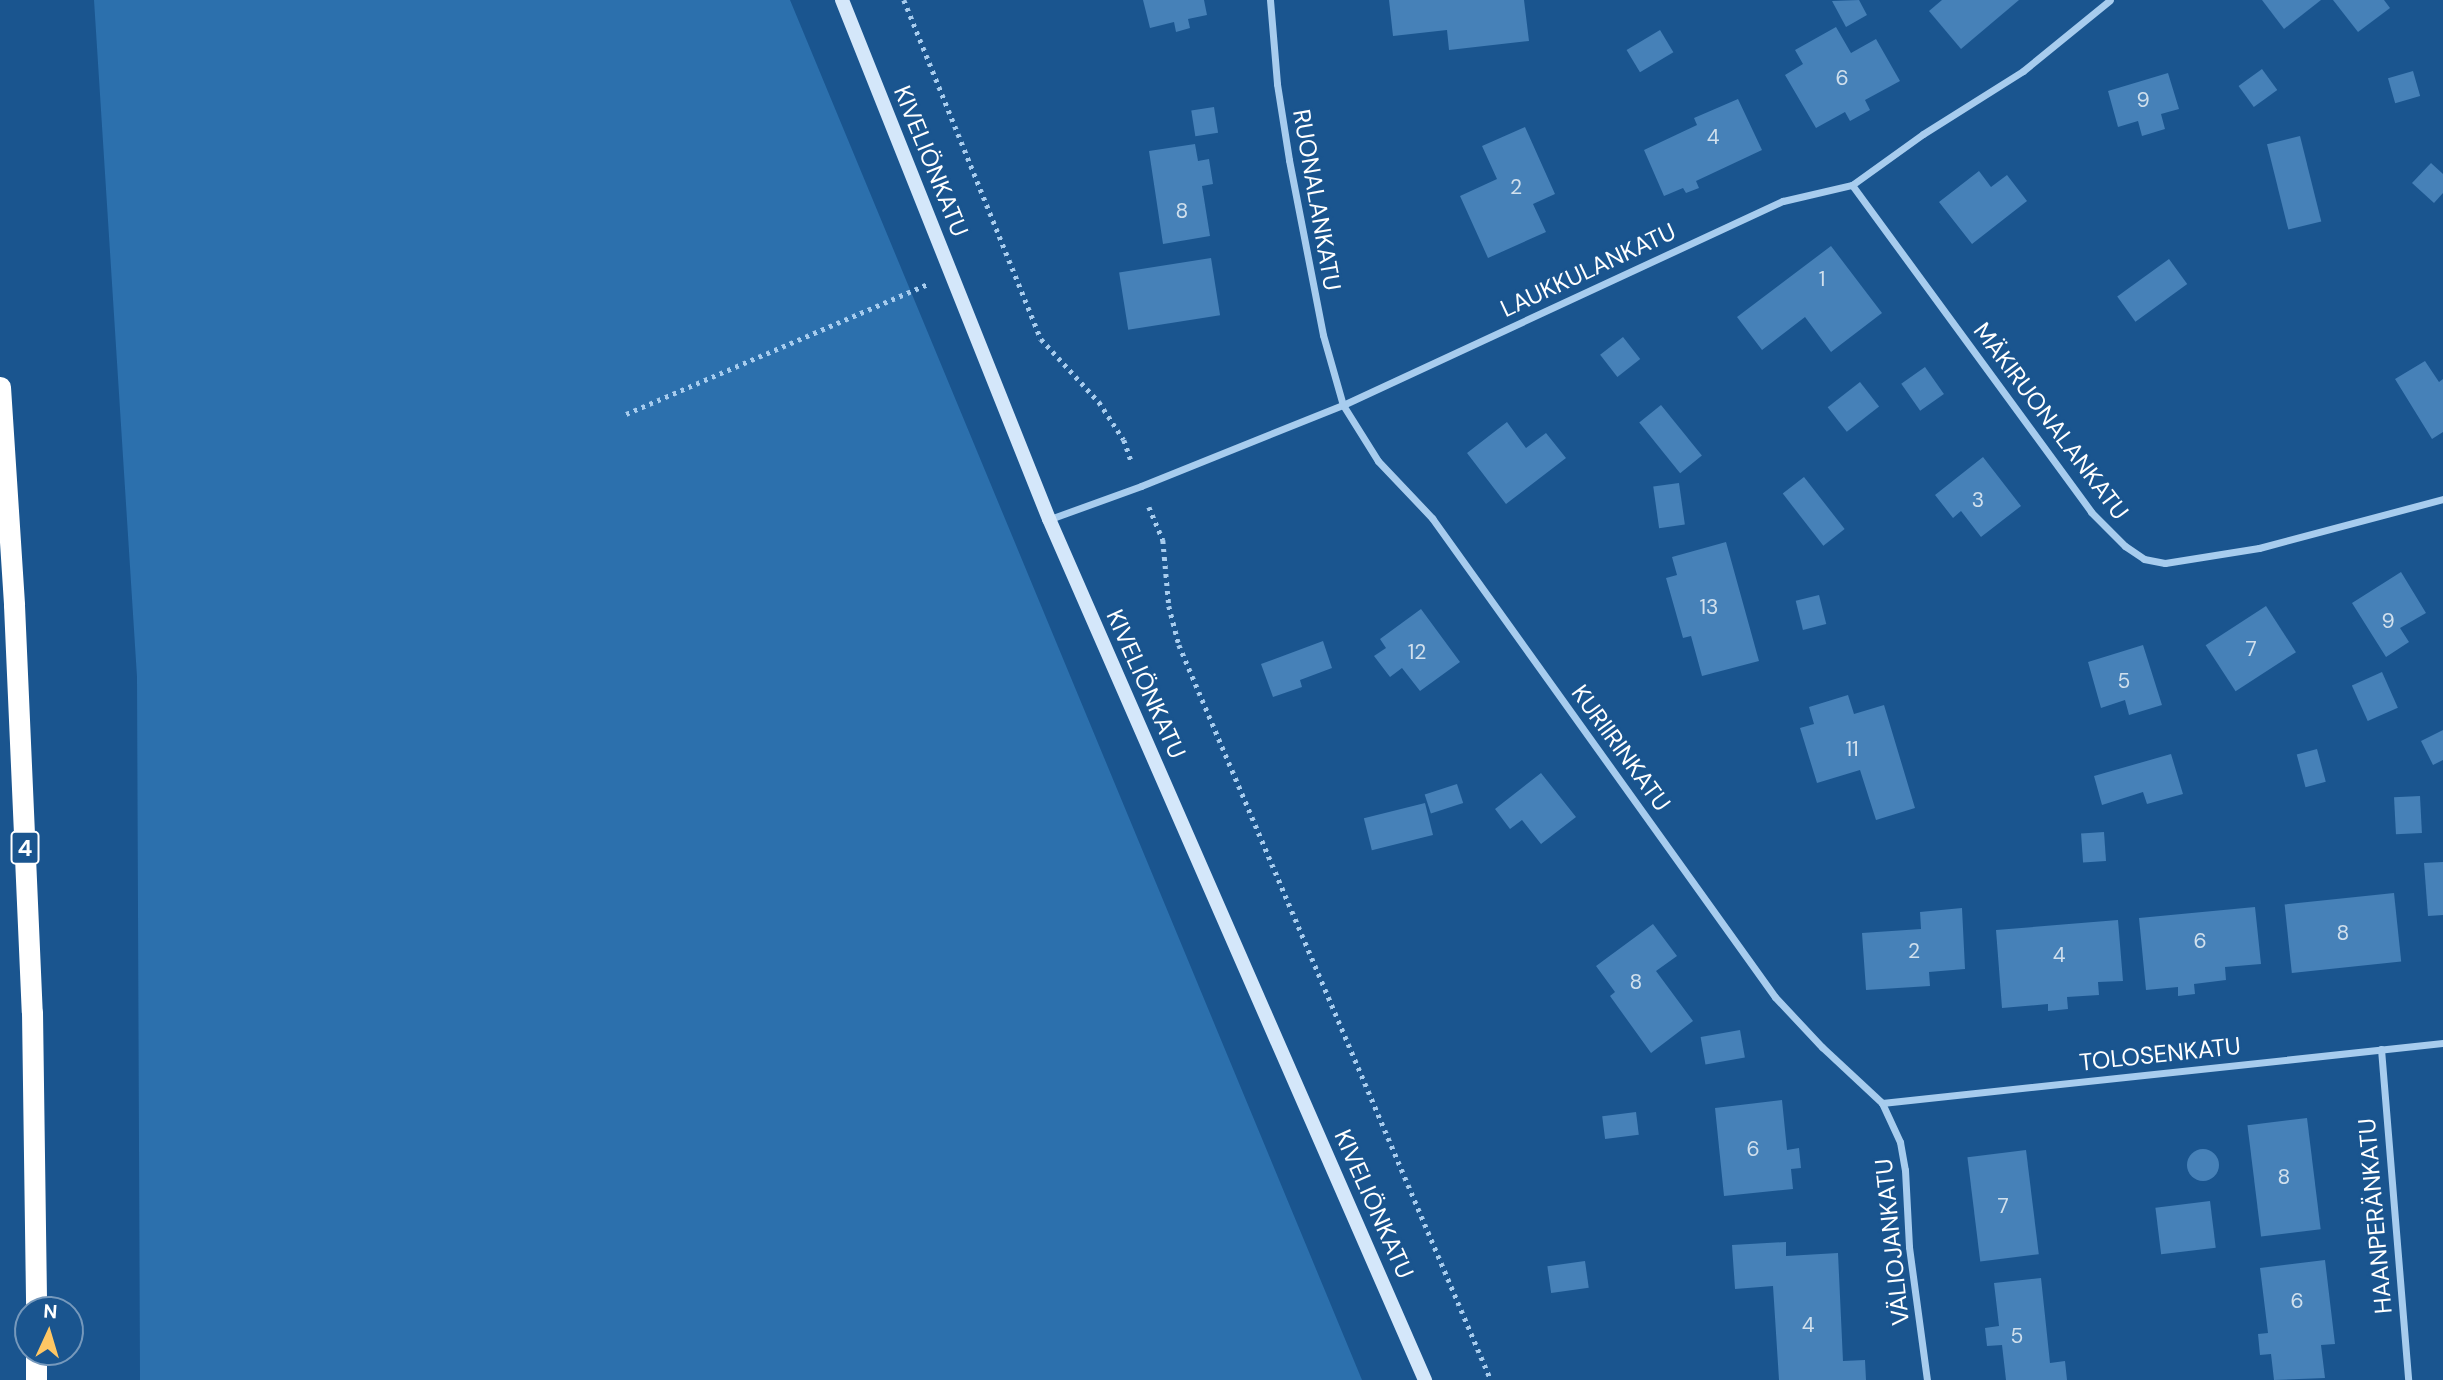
<!DOCTYPE html>
<html>
<head>
<meta charset="utf-8">
<style>
	body { margin:0 }
	#map { position:relative; width:2443px; height:1380px; overflow:hidden; background:#1a558f; font-family:"DM Sans",sans-serif }
	div>[style] { position:absolute }
	.green>* { inset:0; background:#2c70ad }
	.building>* { inset:0; background:#4681b8; transform-origin:0 0 }
	.round { border-radius:50% }
	.path>* { height:4.5px; margin-top:-2.25px; transform-origin:0; background:repeating-linear-gradient(90deg,#a7ccee 0 3.5px,transparent 0 8.5px) }
	.minor>* { height:7px; margin:-3.5px; padding:0 3.5px; transform-origin:3.5px; border-radius:3.5px; background:#a7ccee }
	.secondary>* { height:14px; margin:-7px; padding:0 7px; transform-origin:7px; border-radius:7px; background:#d4e7fa }
	.motorway>* { height:21px; margin:-10.5px; padding:0 10.5px; transform-origin:10.5px; border-radius:10.5px; background:#fff }
	span { translate:-50% -50%; white-space:nowrap; text-align:center; line-height:1.15; -webkit-text-stroke:5px #1a558f; paint-order:stroke }
	.number-label { font-size:21px; color:#d1e0ed }
	.number-label span { -webkit-text-stroke-width:0 }
	.shield-label span { padding:2px 5px; background:#1a558f; border:2px solid; border-radius:5px; -webkit-text-stroke-width:0 }
	.shield-label { font-size:23px; color:#fff; font-weight:700 }
	.street-label { font-size:24px; color:#fff }
	.north { position:absolute; left:14px; top:1296px; width:70px; height:70px; box-sizing:border-box; background:#1a558f; border:2px solid #7699bc; border-radius:50%; rotate:4deg; font-size:19px; font-weight:700; line-height:28px; text-align:center; color:#fff }
	.north::after { content:''; display:block; margin:auto; width:24px; height:32px; background:#ffc764; clip-path:polygon(50% 0,100% 100%,50% 72%,0 100%) }
</style>
</head>
<body>
<div id="map">
	<div class="green">
		<div style="clip-path:polygon(94px 0,790px 0,1362px 1380px,140px 1380px,137px 677px)"></div>
	</div>
	<div class="building">
		<div style="clip-path:polygon(1143px 0,1204px 0,1207px 15px,1188px 19px,1190px 28px,1176px 32px,1174px 22px,1150px 28px)"></div>
		<div style="clip-path:polygon(1389px 0,1524px 0,1529px 41px,1449px 50px,1447px 30px,1393px 36px)"></div>
		<div style="clip-path:polygon(1859px 0,1867px 15px,1846px 27px,1832px 1px)"></div>
		<div style="clip-path:polygon(1942px 0,2019px 0,1961px 49px,1929px 11px)"></div>
		<div style="clip-path:polygon(2262px 0,2321px 0,2284px 29px)"></div>
		<div style="clip-path:polygon(2333px 0,2384px 0,2390px 8px,2358px 32px)"></div>
		<div style="clip-path:polygon(1836px 27px,1851px 53px,1876px 39px,1900px 81px,1865px 100px,1870px 110px,1850px 121px,1845px 112px,1816px 128px,1785px 75px,1803px 64px,1795px 50px)"></div>
		<div style="left:1660px;top:30px;width:26px;height:39px;rotate:59deg"></div>
		<div style="left:2262px;top:69px;width:26px;height:29px;rotate:54deg"></div>
		<div style="left:2413px;top:71px;width:26px;height:26px;rotate:74deg"></div>
		<div style="clip-path:polygon(2168px 73px,2179px 109px,2161px 114px,2165px 129px,2142px 136px,2138px 121px,2118px 127px,2108px 91px)"></div>
		<div style="clip-path:polygon(1738px 99px,1762px 150px,1696px 181px,1699px 188px,1686px 193px,1683px 188px,1664px 196px,1644px 150px,1697px 125px,1694px 118px)"></div>
		<div style="left:1214px;top:107px;width:26px;height:23px;rotate:81deg"></div>
		<div style="clip-path:polygon(1525px 127px,1555px 194px,1533px 204px,1546px 232px,1488px 258px,1460px 196px,1497px 179px,1482px 146px)"></div>
		<div style="left:2300px;top:136px;width:88px;height:34px;rotate:76deg"></div>
		<div style="clip-path:polygon(1195px 144px,1198px 161px,1209px 159px,1213px 184px,1202px 186px,1210px 236px,1163px 244px,1149px 151px)"></div>
		<div style="clip-path:polygon(2431px 163px,2443px 174px,2443px 193px,2434px 203px,2412px 183px)"></div>
		<div style="clip-path:polygon(1979px 171px,1991px 187px,2007px 175px,2027px 201px,1972px 244px,1939px 202px)"></div>
		<div style="clip-path:polygon(1831px 246px,1882px 313px,1831px 352px,1805px 317px,1762px 350px,1737px 317px)"></div>
		<div style="left:1211px;top:258px;width:58px;height:93px;rotate:81deg"></div>
		<div style="left:2169px;top:259px;width:31px;height:64px;rotate:54deg"></div>
		<div style="left:1623px;top:337px;width:28px;height:29px;rotate:52deg"></div>
		<div style="clip-path:polygon(2425px 361px,2439px 382px,2443px 379px,2443px 432px,2432px 439px,2395px 379px)"></div>
		<div style="left:1925px;top:367px;width:33px;height:29px;rotate:55deg"></div>
		<div style="left:1860px;top:382px;width:31px;height:41px;rotate:52deg"></div>
		<div style="left:1661px;top:405px;width:65px;height:28px;rotate:51deg"></div>
		<div style="clip-path:polygon(1507px 422px,1526px 448px,1546px 433px,1566px 458px,1506px 504px,1467px 453px)"></div>
		<div style="clip-path:polygon(1983px 457px,2021px 506px,1981px 537px,1961px 511px,1953px 518px,1935px 495px)"></div>
		<div style="left:1804px;top:477px;width:66px;height:27px;rotate:52deg"></div>
		<div style="left:1679px;top:483px;width:42px;height:26px;rotate:82deg"></div>
		<div style="clip-path:polygon(1726px 542px,1759px 661px,1702px 676px,1691px 636px,1683px 638px,1666px 578px,1677px 575px,1672px 557px)"></div>
		<div style="clip-path:polygon(2401px 572px,2426px 613px,2400px 628px,2409px 642px,2386px 657px,2352px 603px)"></div>
		<div style="left:1819px;top:595px;width:30px;height:24px;rotate:76deg"></div>
		<div style="left:2266px;top:606px;width:55px;height:72px;rotate:57deg"></div>
		<div style="clip-path:polygon(1421px 609px,1460px 662px,1420px 691px,1402px 668px,1390px 677px,1374px 656px,1386px 648px,1380px 639px)"></div>
		<div style="clip-path:polygon(1323px 641px,1332px 668px,1300px 680px,1302px 687px,1273px 697px,1261px 664px)"></div>
		<div style="clip-path:polygon(2143px 645px,2162px 705px,2129px 715px,2125px 700px,2101px 708px,2088px 662px)"></div>
		<div style="left:2382px;top:672px;width:39px;height:33px;rotate:66deg"></div>
		<div style="clip-path:polygon(1848px 695px,1854px 714px,1884px 705px,1915px 808px,1876px 820px,1860px 770px,1817px 783px,1800px 728px,1814px 724px,1809px 707px)"></div>
		<div style="clip-path:polygon(2443px 730px,2443px 760px,2433px 765px,2421px 741px)"></div>
		<div style="left:2317px;top:749px;width:34px;height:21px;rotate:75deg"></div>
		<div style="clip-path:polygon(2171px 754px,2183px 794px,2147px 804px,2143px 792px,2102px 805px,2094px 776px)"></div>
		<div style="clip-path:polygon(1541px 773px,1576px 817px,1541px 844px,1522px 820px,1510px 829px,1495px 809px)"></div>
		<div style="left:1457px;top:784px;width:20px;height:34px;rotate:72deg"></div>
		<div style="left:2420px;top:796px;width:37px;height:26px;rotate:87deg"></div>
		<div style="left:1425px;top:803px;width:33px;height:63px;rotate:76deg"></div>
		<div style="left:2104px;top:832px;width:29px;height:23px;rotate:86deg"></div>
		<div style="clip-path:polygon(2443px 862px,2443px 915px,2428px 916px,2424px 863px)"></div>
		<div style="left:2394px;top:893px;width:69px;height:110px;rotate:84deg"></div>
		<div style="clip-path:polygon(2255px 907px,2261px 964px,2225px 967px,2226px 980px,2194px 984px,2195px 994px,2178px 996px,2178px 987px,2146px 990px,2139px 918px)"></div>
		<div style="clip-path:polygon(1962px 908px,1965px 969px,1929px 972px,1930px 986px,1866px 990px,1862px 933px,1921px 929px,1920px 912px)"></div>
		<div style="clip-path:polygon(2118px 920px,2123px 981px,2098px 982px,2099px 995px,2067px 997px,2068px 1009px,2048px 1011px,2048px 1004px,2002px 1008px,1996px 930px)"></div>
		<div style="clip-path:polygon(1653px 924px,1677px 956px,1656px 971px,1693px 1021px,1651px 1053px,1610px 996px,1615px 992px,1596px 966px)"></div>
		<div style="left:1740px;top:1030px;width:28px;height:40px;rotate:80deg"></div>
		<div style="clip-path:polygon(1782px 1100px,1787px 1150px,1799px 1148px,1801px 1168px,1791px 1169px,1793px 1189px,1724px 1196px,1715px 1108px)"></div>
		<div style="left:1636px;top:1112px;width:23px;height:34px;rotate:83deg"></div>
		<div style="left:2307px;top:1118px;width:112px;height:60px;rotate:83deg"></div>
		<div class="round" style="left:2187px;top:1149px;width:32px;height:32px"></div>
		<div style="left:2026px;top:1150px;width:105px;height:59px;rotate:83deg"></div>
		<div style="left:2210px;top:1201px;width:47px;height:55px;rotate:83deg"></div>
		<div style="clip-path:polygon(1786px 1242px,1786px 1256px,1838px 1253px,1843px 1361px,1865px 1360px,1866px 1380px,1779px 1380px,1773px 1286px,1735px 1289px,1732px 1245px)"></div>
		<div style="clip-path:polygon(2325px 1260px,2335px 1344px,2321px 1345px,2325px 1378px,2274px 1380px,2271px 1354px,2260px 1355px,2258px 1334px,2268px 1333px,2260px 1268px)"></div>
		<div style="left:1585px;top:1261px;width:27px;height:38px;rotate:82deg"></div>
		<div style="clip-path:polygon(2041px 1278px,2050px 1363px,2065px 1361px,2067px 1380px,2006px 1380px,2002px 1345px,1987px 1346px,1985px 1328px,1999px 1326px,1994px 1283px)"></div>
	</div>
	<div class="path">
		<div style="left:904px;top:0;width:366px;rotate:68deg"></div>
		<div style="left:1041px;top:339px;width:86px;rotate:47.4deg"></div>
		<div style="left:1099px;top:402px;width:45px;rotate:56.7deg"></div>
		<div style="left:1124px;top:440px;width:24px;rotate:71deg"></div>
		<div style="left:626px;top:414px;width:329px;rotate:-23.3deg"></div>
		<div style="left:1149px;top:507px;width:36px;rotate:67deg"></div>
		<div style="left:1163px;top:540px;width:66px;rotate:84.8deg"></div>
		<div style="left:1169px;top:606px;width:40px;rotate:75.6deg"></div>
		<div style="left:1179px;top:645px;width:798px;rotate:67deg"></div>
	</div>
	<div class="minor">
		<div style="left:1270px;top:0;width:84px;rotate:85.2deg"></div>
		<div style="left:1277px;top:84px;width:77px;rotate:81deg"></div>
		<div style="left:1289px;top:160px;width:178px;rotate:79deg"></div>
		<div style="left:1323px;top:335px;width:73px;rotate:74.1deg"></div>
		<div style="left:1343px;top:405px;width:66px;rotate:58deg"></div>
		<div style="left:1378px;top:461px;width:79px;rotate:46.5deg"></div>
		<div style="left:1432px;top:518px;width:589px;rotate:54.39deg"></div>
		<div style="left:1775px;top:997px;width:69px;rotate:46.8deg"></div>
		<div style="left:1822px;top:1047px;width:82px;rotate:43deg"></div>
		<div style="left:1882px;top:1103px;width:43px;rotate:65.2deg"></div>
		<div style="left:1900px;top:1142px;width:28px;rotate:80deg"></div>
		<div style="left:1905px;top:1170px;width:77px;rotate:87deg"></div>
		<div style="left:1909px;top:1247px;width:134px;rotate:82.3deg"></div>
		<div style="left:1852px;top:185px;width:405px;rotate:53.8deg"></div>
		<div style="left:2091px;top:512px;width:48px;rotate:45deg"></div>
		<div style="left:2125px;top:546px;width:23px;rotate:34deg"></div>
		<div style="left:2144px;top:559px;width:21px;rotate:11deg"></div>
		<div style="left:2165px;top:563px;width:95px;rotate:-9.1deg"></div>
		<div style="left:2259px;top:548px;width:190px;rotate:-14.9deg"></div>
		<div style="left:1050px;top:519px;width:97px;rotate:-19.9deg"></div>
		<div style="left:1141px;top:486px;width:218px;rotate:-21.9deg"></div>
		<div style="left:1343px;top:405px;width:485px;rotate:-24.9deg"></div>
		<div style="left:1783px;top:201px;width:71px;rotate:-13.1deg"></div>
		<div style="left:1852px;top:185px;width:87px;rotate:-35.7deg"></div>
		<div style="left:1923px;top:134px;width:118px;rotate:-32.2deg"></div>
		<div style="left:2023px;top:71px;width:112px;rotate:-39.2deg"></div>
		<div style="left:2381px;top:1049px;width:332px;rotate:85.3deg"></div>
		<div style="left:1882px;top:1103px;width:564px;rotate:-6.1deg"></div>
	</div>
	<div class="secondary">
		<div style="left:842px;top:0;width:559px;rotate:68.26deg"></div>
		<div style="left:1049px;top:519px;width:940px;rotate:66.41deg"></div>
	</div>
	<div class="motorway">
		<div style="left:0;top:387px;width:218px;rotate:86.3deg"></div>
		<div style="left:14px;top:605px;width:407px;rotate:87.5deg"></div>
		<div style="left:32px;top:1012px;width:298px;rotate:89.2deg"></div>
		<div style="left:36px;top:1352px;width:28px;rotate:90deg"></div>
	</div>
	<div class="number-label">
		<span style="left:1842px;top:78px">6</span>
		<span style="left:2143px;top:100px">9</span>
		<span style="left:1713px;top:137px">4</span>
		<span style="left:1516px;top:187px">2</span>
		<span style="left:1182px;top:211px">8</span>
		<span style="left:1822px;top:279px">1</span>
		<span style="left:1978px;top:500px">3</span>
		<span style="left:1709px;top:607px">13</span>
		<span style="left:2388px;top:621px">9</span>
		<span style="left:2251px;top:649px">7</span>
		<span style="left:1417px;top:652px">12</span>
		<span style="left:2124px;top:681px">5</span>
		<span style="left:1852px;top:749px">11</span>
		<span style="left:2343px;top:933px">8</span>
		<span style="left:2200px;top:941px">6</span>
		<span style="left:1914px;top:951px">2</span>
		<span style="left:2059px;top:955px">4</span>
		<span style="left:1636px;top:982px">8</span>
		<span style="left:1753px;top:1149px">6</span>
		<span style="left:2284px;top:1177px">8</span>
		<span style="left:2003px;top:1206px">7</span>
		<span style="left:2297px;top:1301px">6</span>
		<span style="left:1808px;top:1325px">4</span>
		<span style="left:2017px;top:1336px">5</span>
	</div>
	<div class="shield-label">
		<span style="left:25px;top:848px">4</span>
	</div>
	<div class="street-label">
		<span style="left:931px;top:161px;rotate:68deg">KIVELIÖNKATU</span>
		<span style="left:1317px;top:200px;rotate:80deg">RUONALANKATU</span>
		<span style="left:1588px;top:270px;rotate:-25deg">LAUKKULANKATU</span>
		<span style="left:2051px;top:421px;rotate:53deg">MÄKIRUONALANKATU</span>
		<span style="left:1146px;top:684px;rotate:66deg">KIVELIÖNKATU</span>
		<span style="left:1621px;top:748px;rotate:54deg">KURIIRINKATU</span>
		<span style="left:2160px;top:1054px;rotate:-6deg">TOLOSENKATU</span>
		<span style="left:1374px;top:1204px;rotate:66deg">KIVELIÖNKATU</span>
		<span style="left:2375px;top:1216px;rotate:-95deg">HAANPERÄNKATU</span>
		<span style="left:1892px;top:1242px;rotate:-96deg">VÄLIOJANKATU</span>
	</div>
	<div class="north">N</div>
</div>
</body>
</html>
